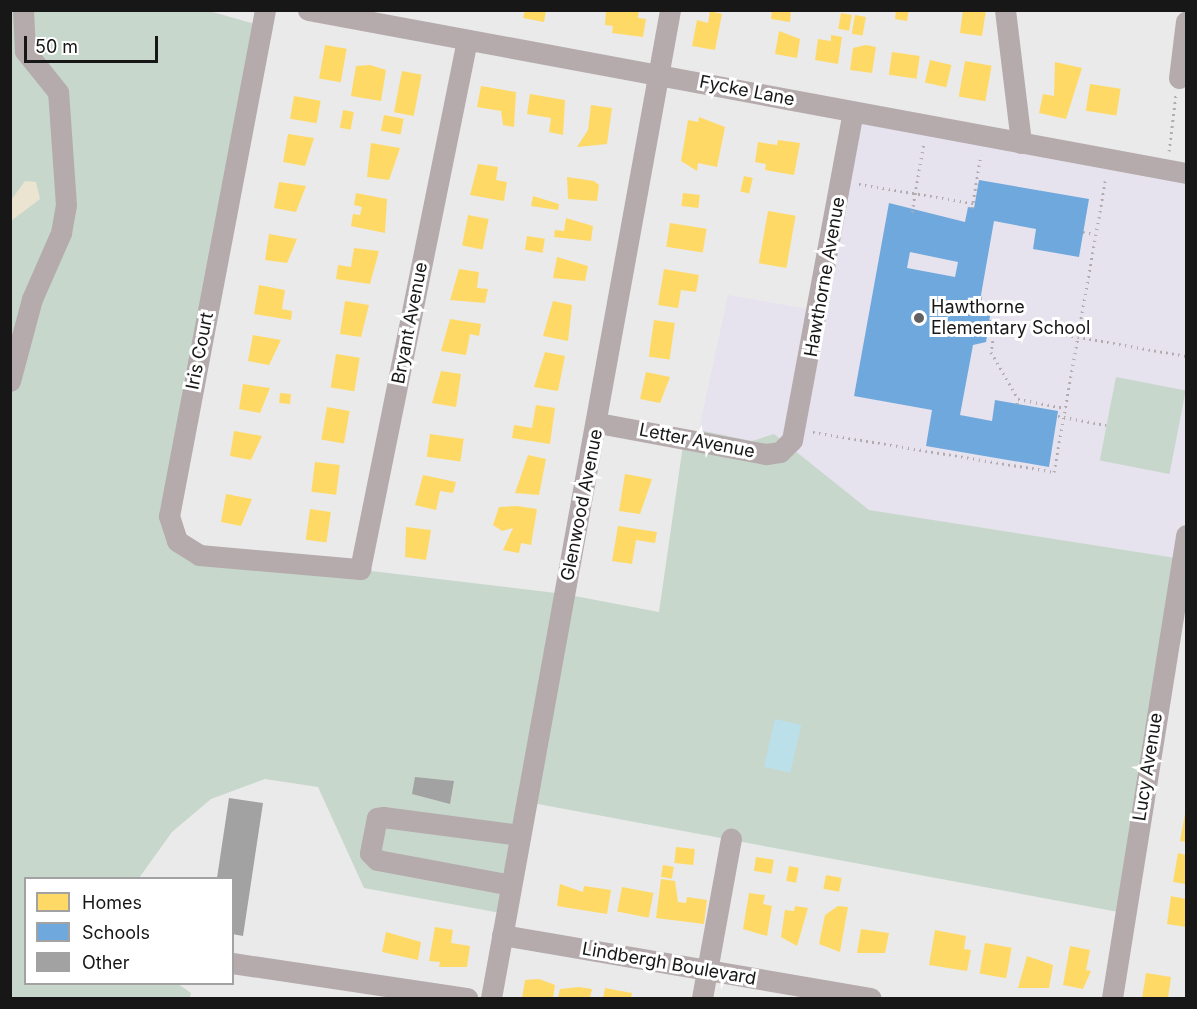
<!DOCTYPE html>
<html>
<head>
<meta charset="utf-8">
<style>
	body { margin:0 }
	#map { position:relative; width:1197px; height:1009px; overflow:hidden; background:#eaeaea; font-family:Inter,sans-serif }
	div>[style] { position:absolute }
	.education>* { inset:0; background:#e6e2ee }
	.green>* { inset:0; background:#c7d7cc; transform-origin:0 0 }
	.sand>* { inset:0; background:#eae4d0 }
	.water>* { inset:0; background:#bbe0ea; transform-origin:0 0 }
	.homes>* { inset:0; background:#ffd966; transform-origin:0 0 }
	.schools>* { inset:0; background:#6fa8dc }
	.building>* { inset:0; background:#a3a2a2 }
	.path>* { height:3px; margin-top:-1.5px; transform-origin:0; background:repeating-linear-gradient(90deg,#b3acae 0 1.5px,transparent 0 6px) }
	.minor>* { height:21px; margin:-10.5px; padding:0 10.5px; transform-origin:10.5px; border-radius:10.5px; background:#b5abad }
	.dots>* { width:16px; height:16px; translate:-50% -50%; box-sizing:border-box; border:3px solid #fff; border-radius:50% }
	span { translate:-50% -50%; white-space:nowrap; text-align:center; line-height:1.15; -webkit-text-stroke:6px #fff; paint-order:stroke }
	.street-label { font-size:18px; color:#171717 }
	.poi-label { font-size:18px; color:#171717 }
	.left { translate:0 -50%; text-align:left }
	.frame { position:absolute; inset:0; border:12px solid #171717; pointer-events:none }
	.legend { position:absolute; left:24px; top:877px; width:210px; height:108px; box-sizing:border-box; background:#fff; border:2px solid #a2a2a2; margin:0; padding:8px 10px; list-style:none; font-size:18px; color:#171717 }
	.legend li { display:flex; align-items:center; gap:12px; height:30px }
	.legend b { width:30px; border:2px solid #a2a2a2 }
	.scale { position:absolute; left:24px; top:36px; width:134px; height:27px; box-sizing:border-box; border:3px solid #171717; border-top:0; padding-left:8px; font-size:18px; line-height:21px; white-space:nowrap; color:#171717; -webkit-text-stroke:4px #fff; paint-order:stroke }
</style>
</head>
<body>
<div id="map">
	<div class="education">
		<div style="clip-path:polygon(853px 112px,1186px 173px,1186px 535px,1182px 559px,869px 510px,774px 434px,752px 441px,699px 430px,728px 295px,819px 311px)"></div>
	</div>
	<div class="green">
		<div style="clip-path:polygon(11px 11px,209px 11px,262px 26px,169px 516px,187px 549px,564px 594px,659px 612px,683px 445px,699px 430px,752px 441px,774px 434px,869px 510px,1182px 559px,1124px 913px,527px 802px,506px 914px,364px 888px,318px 787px,265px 779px,211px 799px,172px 832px,139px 878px,26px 878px,26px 984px,178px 984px,191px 993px,190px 998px,11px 998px)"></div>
		<div style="left:1116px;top:377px;width:71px;height:85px;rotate:11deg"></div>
	</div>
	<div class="sand">
		<div style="clip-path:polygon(25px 181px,36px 182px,40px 199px,11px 221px,11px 200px)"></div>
	</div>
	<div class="water">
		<div style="left:775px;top:719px;width:27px;height:49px;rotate:13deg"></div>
	</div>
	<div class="homes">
		<div style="clip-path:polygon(525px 10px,546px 10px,544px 22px,523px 18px)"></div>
		<div style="clip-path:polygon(606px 10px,639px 10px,638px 18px,646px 19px,643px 37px,612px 33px,613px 26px,605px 25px)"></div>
		<div style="clip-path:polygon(772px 10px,791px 10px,790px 22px,771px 19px)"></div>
		<div style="clip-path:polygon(896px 10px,909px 10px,907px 21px,895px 19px)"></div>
		<div style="clip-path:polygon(963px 10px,986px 10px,982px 36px,960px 33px)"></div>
		<div style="clip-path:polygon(710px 11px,722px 14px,715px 50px,692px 46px,697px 20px,708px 23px)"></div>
		<div style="left:841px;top:13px;width:11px;height:16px;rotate:10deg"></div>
		<div style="left:855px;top:15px;width:11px;height:19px;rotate:10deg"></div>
		<div style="clip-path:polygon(779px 31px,800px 39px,797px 58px,775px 54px)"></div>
		<div style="clip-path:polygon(831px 35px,842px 37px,838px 64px,815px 60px,818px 39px,831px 41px)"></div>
		<div style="left:325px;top:45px;width:22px;height:34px;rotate:10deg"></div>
		<div style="clip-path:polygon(866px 45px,876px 47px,872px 73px,850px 70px,853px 48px)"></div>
		<div style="left:892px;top:52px;width:28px;height:23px;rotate:8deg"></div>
		<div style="left:930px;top:60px;width:22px;height:23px;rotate:13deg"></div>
		<div style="left:965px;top:61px;width:27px;height:36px;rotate:10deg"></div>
		<div style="clip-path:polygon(1055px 62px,1082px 68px,1066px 119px,1039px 113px,1043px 94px,1054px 96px)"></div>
		<div style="clip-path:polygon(370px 65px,386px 70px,381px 101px,351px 96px,356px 66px)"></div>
		<div style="left:402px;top:71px;width:20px;height:42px;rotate:11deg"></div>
		<div style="left:1090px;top:84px;width:31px;height:27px;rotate:9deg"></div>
		<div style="clip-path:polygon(481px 86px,516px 92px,514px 127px,503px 125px,501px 111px,477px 107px)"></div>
		<div style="clip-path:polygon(530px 94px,565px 100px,563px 135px,549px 132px,551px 118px,527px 114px)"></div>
		<div style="left:294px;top:96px;width:27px;height:23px;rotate:10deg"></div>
		<div style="clip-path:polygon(591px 105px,612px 108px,607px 144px,577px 147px,588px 130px)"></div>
		<div style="left:343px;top:110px;width:11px;height:18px;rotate:10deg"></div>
		<div style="left:384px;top:115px;width:20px;height:16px;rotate:11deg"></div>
		<div style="clip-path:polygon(699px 117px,725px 127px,717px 167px,698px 163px,697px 171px,681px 161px,688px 120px,698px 122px)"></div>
		<div style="clip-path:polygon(288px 134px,314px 138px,305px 166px,283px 162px)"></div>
		<div style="clip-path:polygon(778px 140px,800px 143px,794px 175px,765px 170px,766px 164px,755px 162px,758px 142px,777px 145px)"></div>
		<div style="clip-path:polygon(371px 143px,400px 148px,389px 180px,367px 177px)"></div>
		<div style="clip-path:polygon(478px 164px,498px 167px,496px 180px,507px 182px,504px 201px,470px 195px)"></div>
		<div style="left:744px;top:176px;width:9px;height:16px;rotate:13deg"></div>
		<div style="clip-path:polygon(567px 177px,594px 181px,599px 185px,597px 201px,568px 199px)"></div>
		<div style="clip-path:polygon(279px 182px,306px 186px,296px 212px,274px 208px)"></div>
		<div style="clip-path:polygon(356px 193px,387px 199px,385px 233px,351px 226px,353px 214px,360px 215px,362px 207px,354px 205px)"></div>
		<div style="left:683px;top:193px;width:17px;height:13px;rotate:7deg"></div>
		<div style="clip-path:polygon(533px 196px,559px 204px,558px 210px,531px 206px)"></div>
		<div style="left:768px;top:211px;width:28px;height:53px;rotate:10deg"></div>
		<div style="left:468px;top:215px;width:21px;height:31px;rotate:11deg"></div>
		<div style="clip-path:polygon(566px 218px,593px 226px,591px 241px,554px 237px,555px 230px,564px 231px)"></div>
		<div style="left:670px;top:223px;width:37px;height:24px;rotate:9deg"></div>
		<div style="clip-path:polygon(269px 234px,297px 239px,287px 263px,265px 260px)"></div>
		<div style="left:527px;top:236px;width:18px;height:14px;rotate:9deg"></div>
		<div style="clip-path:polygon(354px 248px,379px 251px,370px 284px,336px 279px,338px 265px,351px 267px)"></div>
		<div style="clip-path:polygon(557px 257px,588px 266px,585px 281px,553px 278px)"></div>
		<div style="clip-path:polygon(459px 269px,479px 272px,477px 288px,488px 289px,485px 303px,450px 300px)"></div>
		<div style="clip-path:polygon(664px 269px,699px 275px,696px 292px,681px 290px,678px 308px,658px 305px)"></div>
		<div style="clip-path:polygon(259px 285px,285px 290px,282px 309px,292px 311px,291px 320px,254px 314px)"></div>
		<div style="clip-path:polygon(345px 301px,369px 305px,361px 337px,340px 334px)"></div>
		<div style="clip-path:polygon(553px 301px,572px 305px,568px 341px,543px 336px)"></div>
		<div style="clip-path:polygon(450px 319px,481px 324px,479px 336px,470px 334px,466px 355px,441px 351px)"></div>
		<div style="left:654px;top:320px;width:21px;height:37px;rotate:8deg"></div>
		<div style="clip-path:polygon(253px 335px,281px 340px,269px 365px,248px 361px)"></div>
		<div style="clip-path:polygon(545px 352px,565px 356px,558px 391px,534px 387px)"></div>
		<div style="left:336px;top:354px;width:24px;height:34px;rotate:9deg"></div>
		<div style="clip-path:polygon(441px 371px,461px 374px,456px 407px,432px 403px)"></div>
		<div style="clip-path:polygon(646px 372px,670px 377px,660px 403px,640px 399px)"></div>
		<div style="clip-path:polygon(243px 384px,270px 388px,260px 413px,239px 409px)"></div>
		<div style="left:280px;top:393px;width:11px;height:10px;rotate:5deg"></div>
		<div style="clip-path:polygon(536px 405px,555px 408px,550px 444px,512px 438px,514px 425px,532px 428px)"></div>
		<div style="left:327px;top:407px;width:23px;height:33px;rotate:10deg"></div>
		<div style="clip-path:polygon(234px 431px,262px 436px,251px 460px,230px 456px)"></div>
		<div style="left:430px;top:434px;width:34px;height:23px;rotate:8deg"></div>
		<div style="clip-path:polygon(528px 455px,546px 459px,539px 495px,515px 493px)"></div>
		<div style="left:315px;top:462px;width:25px;height:30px;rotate:7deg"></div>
		<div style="clip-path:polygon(625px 474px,652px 479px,640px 514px,619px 511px)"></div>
		<div style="clip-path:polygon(423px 475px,456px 482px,453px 493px,440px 491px,436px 510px,415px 505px)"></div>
		<div style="clip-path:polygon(226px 494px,252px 499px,241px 526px,221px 522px)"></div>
		<div style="clip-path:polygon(517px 506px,537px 509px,531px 545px,521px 543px,519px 553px,503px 550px,513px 528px,502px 531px,493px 525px,499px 507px)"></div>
		<div style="left:310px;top:509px;width:21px;height:31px;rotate:8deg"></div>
		<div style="clip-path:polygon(618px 526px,657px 532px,655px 543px,636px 540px,632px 564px,612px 561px)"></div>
		<div style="clip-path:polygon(406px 527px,431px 530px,426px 560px,405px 557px)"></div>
		<div style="clip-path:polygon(1186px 808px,1186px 842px,1180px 841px)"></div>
		<div style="left:676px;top:847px;width:19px;height:16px;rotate:6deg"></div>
		<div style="clip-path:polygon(1178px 853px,1186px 855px,1186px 884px,1173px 882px)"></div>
		<div style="left:756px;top:857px;width:18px;height:14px;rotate:9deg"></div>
		<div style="left:663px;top:865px;width:11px;height:12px;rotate:10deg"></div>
		<div style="left:789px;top:866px;width:10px;height:15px;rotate:11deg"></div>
		<div style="left:826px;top:875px;width:16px;height:14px;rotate:11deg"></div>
		<div style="clip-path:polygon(661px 879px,675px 881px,678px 902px,686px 903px,687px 897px,707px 900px,704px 924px,656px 918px)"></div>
		<div style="clip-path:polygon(560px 884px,583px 892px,584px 886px,611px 890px,607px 914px,557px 906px)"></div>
		<div style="left:622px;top:887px;width:32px;height:25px;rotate:11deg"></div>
		<div style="clip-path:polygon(749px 893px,765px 895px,763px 904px,772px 906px,767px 936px,743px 929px)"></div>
		<div style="clip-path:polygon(1171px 896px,1186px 899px,1186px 927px,1167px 924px)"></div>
		<div style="clip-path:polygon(795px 906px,808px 908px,797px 946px,781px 937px,785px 910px,794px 911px)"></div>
		<div style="clip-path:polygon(838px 906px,848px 907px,840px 952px,819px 944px,825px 915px)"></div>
		<div style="clip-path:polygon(435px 927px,453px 930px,451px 943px,470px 946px,467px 967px,439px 967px,440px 962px,429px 961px)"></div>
		<div style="clip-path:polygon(861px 929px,889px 933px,885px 953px,857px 953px)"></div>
		<div style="clip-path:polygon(935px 930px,966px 936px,964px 949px,971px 950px,967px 971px,929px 965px)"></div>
		<div style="clip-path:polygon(386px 932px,421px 942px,418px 960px,382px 952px)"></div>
		<div style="left:985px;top:943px;width:27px;height:31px;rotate:10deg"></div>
		<div style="clip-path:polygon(1070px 946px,1090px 950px,1086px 970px,1091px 971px,1083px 989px,1063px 985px)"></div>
		<div style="clip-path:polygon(1027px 956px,1053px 965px,1049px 988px,1018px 988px)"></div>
		<div style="clip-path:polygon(1146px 973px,1171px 977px,1168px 998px,1142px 998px)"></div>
		<div style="clip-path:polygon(539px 979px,555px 985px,553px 998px,522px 998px,525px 980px)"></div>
		<div style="clip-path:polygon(579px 987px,592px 989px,590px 998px,558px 998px,560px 989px)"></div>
		<div style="clip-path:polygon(605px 988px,632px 993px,631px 998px,603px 998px)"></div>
	</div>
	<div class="schools">
		<div style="clip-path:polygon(evenodd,979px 180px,1089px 199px,1079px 257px,1033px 249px,1036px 229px,994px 221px,981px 295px,982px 301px,992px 303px,986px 342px,973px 345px,960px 415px,992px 421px,995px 400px,1058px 411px,1049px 467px,926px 446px,932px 410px,854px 396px,889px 203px,965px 222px,968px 207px,974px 208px,979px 180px,910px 252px,958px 262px,955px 277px,907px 268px,910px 252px)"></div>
	</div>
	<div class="building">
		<div style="clip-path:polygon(415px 777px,454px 781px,450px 804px,412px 794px)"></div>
		<div style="clip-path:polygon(229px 798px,263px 803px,243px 936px,232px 934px,232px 878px,217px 878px)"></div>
	</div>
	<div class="path">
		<div style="left:1169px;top:151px;width:56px;rotate:-82.9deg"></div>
		<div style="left:859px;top:184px;width:116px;rotate:9.5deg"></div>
		<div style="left:972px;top:208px;width:54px;rotate:-80.4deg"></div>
		<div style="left:912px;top:212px;width:71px;rotate:-80.3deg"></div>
		<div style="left:1083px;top:232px;width:11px;rotate:10deg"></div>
		<div style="left:989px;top:321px;width:200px;rotate:10.1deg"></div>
		<div style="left:996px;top:323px;width:29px;rotate:100deg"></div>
		<div style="left:991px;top:352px;width:54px;rotate:60.1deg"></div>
		<div style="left:1017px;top:404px;width:5px;rotate:-79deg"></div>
		<div style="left:1018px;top:399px;width:48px;rotate:10.8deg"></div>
		<div style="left:1058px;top:416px;width:49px;rotate:10.6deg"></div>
		<div style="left:813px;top:432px;width:244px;rotate:9.4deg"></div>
		<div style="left:1054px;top:472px;width:299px;rotate:-80deg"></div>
	</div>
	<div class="minor">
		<div style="left:265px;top:10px;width:515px;rotate:100.74deg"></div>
		<div style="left:169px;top:516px;width:26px;rotate:72deg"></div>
		<div style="left:177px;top:541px;width:26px;rotate:32deg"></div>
		<div style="left:199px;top:555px;width:162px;rotate:5deg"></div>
		<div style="left:360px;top:569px;width:540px;rotate:-78.57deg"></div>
		<div style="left:308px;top:10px;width:893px;rotate:10.52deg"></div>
		<div style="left:1005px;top:10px;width:134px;rotate:83.1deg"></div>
		<div style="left:1179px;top:78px;width:57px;rotate:-83deg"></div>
		<div style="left:10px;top:381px;width:85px;rotate:-75deg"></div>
		<div style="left:32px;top:299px;width:72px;rotate:-66.3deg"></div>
		<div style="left:61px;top:233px;width:28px;rotate:-80deg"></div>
		<div style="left:66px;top:205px;width:113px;rotate:-94deg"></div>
		<div style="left:58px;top:92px;width:53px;rotate:-128.8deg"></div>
		<div style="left:25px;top:51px;width:41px;rotate:-92.8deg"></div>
		<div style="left:598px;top:423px;width:171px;rotate:10.5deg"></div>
		<div style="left:766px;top:454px;width:14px;rotate:-8deg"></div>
		<div style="left:780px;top:452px;width:17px;rotate:-45deg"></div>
		<div style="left:792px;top:440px;width:334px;rotate:-79.5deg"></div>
		<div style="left:511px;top:885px;width:136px;rotate:-169.4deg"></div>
		<div style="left:377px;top:860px;width:10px;rotate:-135deg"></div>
		<div style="left:370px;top:853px;width:36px;rotate:-79deg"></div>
		<div style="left:377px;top:818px;width:6px;rotate:-9deg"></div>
		<div style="left:383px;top:817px;width:138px;rotate:7.5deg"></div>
		<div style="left:502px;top:935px;width:374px;rotate:9.7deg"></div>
		<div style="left:232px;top:963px;width:238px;rotate:8.5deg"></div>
		<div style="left:491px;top:998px;width:1004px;rotate:-79.73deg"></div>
		<div style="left:702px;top:998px;width:162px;rotate:-79.7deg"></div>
		<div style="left:1112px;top:998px;width:469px;rotate:-80.9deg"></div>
	</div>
	<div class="dots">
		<div style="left:919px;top:318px;background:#616161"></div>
	</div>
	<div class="street-label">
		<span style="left:747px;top:91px;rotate:11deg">Fycke Lane</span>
		<span style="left:825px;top:277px;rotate:-80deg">Hawthorne Avenue</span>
		<span style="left:410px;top:323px;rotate:-79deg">Bryant Avenue</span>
		<span style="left:200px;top:351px;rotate:-79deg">Iris Court</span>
		<span style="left:697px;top:441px;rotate:11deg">Letter Avenue</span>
		<span style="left:582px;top:505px;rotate:-79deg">Glenwood Avenue</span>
		<span style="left:1148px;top:767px;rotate:-81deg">Lucy Avenue</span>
		<span style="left:669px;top:964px;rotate:10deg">Lindbergh Boulevard</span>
	</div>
	<div class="poi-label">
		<span class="left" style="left:931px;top:318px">Hawthorne<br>Elementary School</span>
	</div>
	<div class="frame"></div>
	<ul class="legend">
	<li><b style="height:16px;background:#ffd966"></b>Homes</li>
	<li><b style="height:16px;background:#6fa8dc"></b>Schools</li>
	<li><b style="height:16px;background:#a3a2a2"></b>Other</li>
	</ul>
	<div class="scale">50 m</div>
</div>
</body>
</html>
